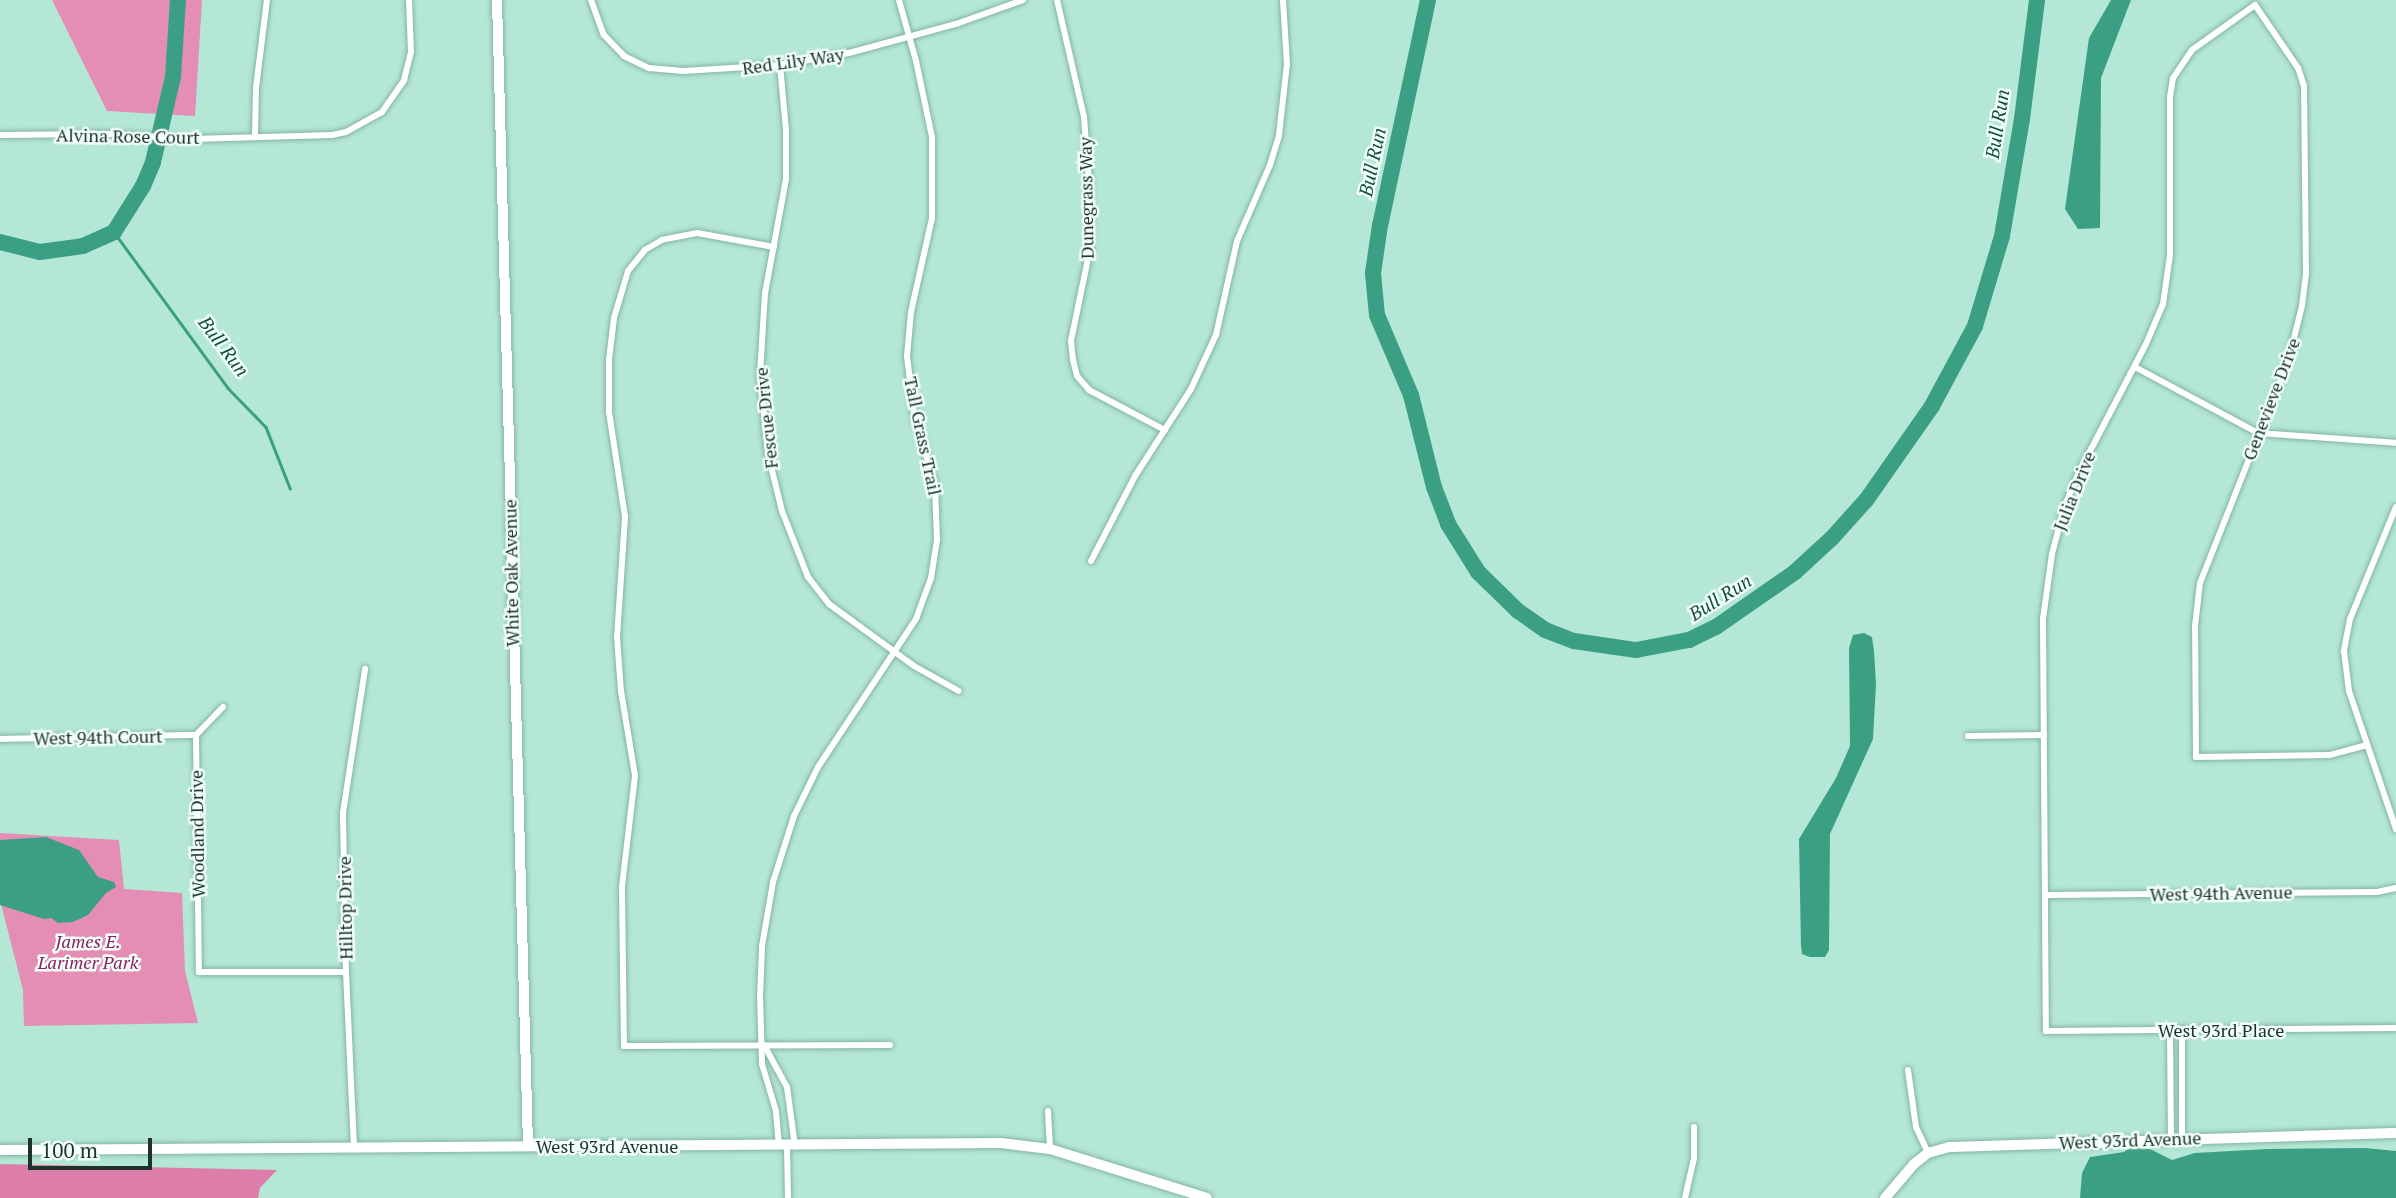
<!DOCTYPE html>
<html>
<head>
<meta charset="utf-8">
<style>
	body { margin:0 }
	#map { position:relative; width:2396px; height:1198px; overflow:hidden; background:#b4e7d5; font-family:"PT Serif",serif }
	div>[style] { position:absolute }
	.green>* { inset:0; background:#e48eb5 }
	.forest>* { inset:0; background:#dd7eaa }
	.water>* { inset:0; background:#3b9f84 }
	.stream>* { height:2.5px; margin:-1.25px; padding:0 1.25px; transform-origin:1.25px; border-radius:1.25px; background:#3b9f84 }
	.river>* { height:16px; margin:-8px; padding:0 8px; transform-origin:8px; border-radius:8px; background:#3b9f84 }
	.roads { filter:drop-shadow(0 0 2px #84b5a4) drop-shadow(0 0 2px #84b5a4) }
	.street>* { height:6px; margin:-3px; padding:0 3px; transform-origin:3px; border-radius:3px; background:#fff }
	.secondary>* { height:10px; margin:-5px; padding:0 5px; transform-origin:5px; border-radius:5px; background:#fff }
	span { translate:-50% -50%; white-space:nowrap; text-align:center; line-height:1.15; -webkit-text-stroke:5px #f0fff9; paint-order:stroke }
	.street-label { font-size:18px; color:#1e322b }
	.park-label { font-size:18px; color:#90205f; font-style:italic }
	.water-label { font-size:19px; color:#144c3d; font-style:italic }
	.scale { position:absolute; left:28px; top:1138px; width:124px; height:32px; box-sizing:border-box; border:4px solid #1e322b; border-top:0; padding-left:9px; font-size:21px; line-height:24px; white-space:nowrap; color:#1e322b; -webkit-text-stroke:5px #f0fff9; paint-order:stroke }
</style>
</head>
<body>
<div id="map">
	<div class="green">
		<div style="clip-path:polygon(52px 0,202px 0,195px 116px,107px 111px)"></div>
		<div style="clip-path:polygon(0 833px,119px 840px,124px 889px,182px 893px,185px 971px,198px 1023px,24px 1026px,23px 990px,0 900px)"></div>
	</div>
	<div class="forest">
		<div style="clip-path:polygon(0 1164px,277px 1170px,260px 1188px,258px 1198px,0 1198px)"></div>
	</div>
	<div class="water">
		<div style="clip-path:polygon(2111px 0,2131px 0,2101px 78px,2100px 228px,2078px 229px,2065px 209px,2089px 38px)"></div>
		<div style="clip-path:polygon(1864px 633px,1872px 637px,1874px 651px,1876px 684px,1873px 739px,1830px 834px,1829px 950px,1825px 957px,1810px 957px,1802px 954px,1801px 946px,1799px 839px,1836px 778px,1850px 746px,1849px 648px,1853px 635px)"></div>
		<div style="clip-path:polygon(46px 837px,79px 850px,98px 877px,114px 882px,116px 887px,106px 893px,88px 915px,73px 922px,58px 923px,51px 918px,44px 919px,0 905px,0 840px)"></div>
		<div style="clip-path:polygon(2129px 1148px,2150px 1149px,2172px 1160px,2195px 1153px,2267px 1149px,2365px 1148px,2396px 1151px,2396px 1198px,2080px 1198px,2082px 1173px,2090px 1157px,2124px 1152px)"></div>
	</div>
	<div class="stream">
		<div style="left:114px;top:232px;width:193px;rotate:53.8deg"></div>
		<div style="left:228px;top:388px;width:54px;rotate:45.7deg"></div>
		<div style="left:266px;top:427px;width:66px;rotate:68.5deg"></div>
	</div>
	<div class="river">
		<div style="left:1428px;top:0;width:230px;rotate:102deg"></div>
		<div style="left:1380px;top:225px;width:49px;rotate:98.3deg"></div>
		<div style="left:1373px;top:273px;width:42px;rotate:84.6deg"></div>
		<div style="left:1377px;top:315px;width:87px;rotate:67deg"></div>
		<div style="left:1411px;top:395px;width:95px;rotate:76deg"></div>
		<div style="left:1434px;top:487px;width:40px;rotate:69deg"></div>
		<div style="left:1448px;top:524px;width:57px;rotate:58deg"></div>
		<div style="left:1478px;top:572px;width:56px;rotate:44.3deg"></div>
		<div style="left:1518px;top:611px;width:33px;rotate:35deg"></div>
		<div style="left:1545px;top:630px;width:31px;rotate:21deg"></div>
		<div style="left:1574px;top:641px;width:63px;rotate:8.3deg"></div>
		<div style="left:1636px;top:650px;width:54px;rotate:-10.7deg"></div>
		<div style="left:1689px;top:640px;width:30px;rotate:-26deg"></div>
		<div style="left:1716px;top:627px;width:96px;rotate:-34.8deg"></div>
		<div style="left:1795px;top:572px;width:50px;rotate:-42.6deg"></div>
		<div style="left:1832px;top:538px;width:52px;rotate:-48.1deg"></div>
		<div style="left:1867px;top:499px;width:113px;rotate:-55deg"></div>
		<div style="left:1932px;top:406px;width:91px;rotate:-61.7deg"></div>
		<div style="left:1975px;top:326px;width:94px;rotate:-73.3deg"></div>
		<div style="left:2002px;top:236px;width:119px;rotate:-80.3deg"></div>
		<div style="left:2022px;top:119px;width:120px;rotate:-82.8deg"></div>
		<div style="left:0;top:242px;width:41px;rotate:14deg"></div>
		<div style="left:40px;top:252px;width:43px;rotate:-7.9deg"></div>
		<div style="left:83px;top:246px;width:34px;rotate:-24deg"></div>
		<div style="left:114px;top:232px;width:54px;rotate:-57.8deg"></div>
		<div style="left:143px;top:186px;width:26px;rotate:-67deg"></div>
		<div style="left:153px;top:162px;width:87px;rotate:-76.8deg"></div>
		<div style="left:173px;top:77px;width:77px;rotate:-86.3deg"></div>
	</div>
	<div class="roads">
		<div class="street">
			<div style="left:591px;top:0;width:37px;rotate:70deg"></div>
			<div style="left:604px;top:35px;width:29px;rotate:46deg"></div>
			<div style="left:624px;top:56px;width:28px;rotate:26deg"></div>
			<div style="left:649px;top:68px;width:34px;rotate:5deg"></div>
			<div style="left:683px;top:71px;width:97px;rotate:-3.5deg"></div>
			<div style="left:780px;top:65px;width:70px;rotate:-9.9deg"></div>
			<div style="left:849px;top:53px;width:111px;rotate:-15.2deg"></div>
			<div style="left:956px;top:24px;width:71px;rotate:-19.7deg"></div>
			<div style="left:1057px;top:0;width:120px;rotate:77deg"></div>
			<div style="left:1084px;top:117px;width:67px;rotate:85.7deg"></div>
			<div style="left:1089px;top:184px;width:65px;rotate:89.1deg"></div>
			<div style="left:1090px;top:249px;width:94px;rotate:101.7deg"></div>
			<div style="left:1071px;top:341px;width:19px;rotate:84deg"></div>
			<div style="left:1073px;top:360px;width:16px;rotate:76deg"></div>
			<div style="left:1077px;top:376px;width:18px;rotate:49deg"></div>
			<div style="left:1089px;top:390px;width:86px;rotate:27.8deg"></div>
			<div style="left:780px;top:65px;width:65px;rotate:84.7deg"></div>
			<div style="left:786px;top:130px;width:49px;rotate:90deg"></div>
			<div style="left:786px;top:179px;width:116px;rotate:100.4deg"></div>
			<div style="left:765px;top:293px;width:81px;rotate:93.5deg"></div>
			<div style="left:760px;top:374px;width:80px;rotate:84.3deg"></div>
			<div style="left:768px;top:454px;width:59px;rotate:76.2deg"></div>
			<div style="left:782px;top:511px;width:71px;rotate:68.5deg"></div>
			<div style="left:808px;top:577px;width:34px;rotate:52deg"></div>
			<div style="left:829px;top:604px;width:105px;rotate:36.1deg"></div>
			<div style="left:914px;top:666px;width:51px;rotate:29.1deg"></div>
			<div style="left:0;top:135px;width:108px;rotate:-0.5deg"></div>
			<div style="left:108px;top:134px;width:85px;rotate:3.4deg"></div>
			<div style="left:193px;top:139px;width:139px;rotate:-1.6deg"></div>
			<div style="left:332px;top:135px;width:14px;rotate:-12deg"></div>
			<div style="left:346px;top:132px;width:41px;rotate:-29.1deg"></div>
			<div style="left:382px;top:112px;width:39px;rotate:-55deg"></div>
			<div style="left:404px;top:80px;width:29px;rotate:-76deg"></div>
			<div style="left:411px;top:52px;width:52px;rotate:-92.2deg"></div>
			<div style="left:255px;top:136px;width:48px;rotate:-88.8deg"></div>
			<div style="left:256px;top:88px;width:89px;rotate:-82.9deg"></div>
			<div style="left:774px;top:247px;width:78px;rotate:-169.7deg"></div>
			<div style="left:697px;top:233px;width:36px;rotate:169deg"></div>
			<div style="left:662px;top:240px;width:20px;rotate:150deg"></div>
			<div style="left:645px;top:250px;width:27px;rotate:129deg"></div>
			<div style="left:628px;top:271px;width:49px;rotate:106.6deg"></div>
			<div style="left:614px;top:318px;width:42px;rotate:96.8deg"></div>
			<div style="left:609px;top:360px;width:52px;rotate:90deg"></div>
			<div style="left:609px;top:412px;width:106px;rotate:81.3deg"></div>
			<div style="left:625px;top:517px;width:120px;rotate:93.8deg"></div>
			<div style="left:617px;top:637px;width:54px;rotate:85.8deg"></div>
			<div style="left:621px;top:691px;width:86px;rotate:80.6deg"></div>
			<div style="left:635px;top:776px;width:112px;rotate:96.7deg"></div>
			<div style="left:622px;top:887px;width:159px;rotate:89.3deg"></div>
			<div style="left:624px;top:1046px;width:266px;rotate:-0.2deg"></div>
			<div style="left:2135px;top:367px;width:140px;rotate:28.2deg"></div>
			<div style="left:2258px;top:433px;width:138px;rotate:4.1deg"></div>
			<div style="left:2396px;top:507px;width:121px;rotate:112.3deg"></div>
			<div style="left:2350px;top:619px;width:33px;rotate:101deg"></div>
			<div style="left:2344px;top:651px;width:40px;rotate:82.9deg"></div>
			<div style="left:2349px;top:691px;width:146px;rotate:71.2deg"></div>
			<div style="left:1091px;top:561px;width:96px;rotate:-62.6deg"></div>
			<div style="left:1135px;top:476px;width:103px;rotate:-57.2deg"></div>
			<div style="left:1191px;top:389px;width:60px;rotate:-65.2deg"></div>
			<div style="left:1216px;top:335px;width:96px;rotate:-77.4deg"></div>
			<div style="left:1237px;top:241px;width:83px;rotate:-66.5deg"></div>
			<div style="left:1270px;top:165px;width:31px;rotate:-73deg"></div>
			<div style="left:1279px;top:135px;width:71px;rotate:-83.6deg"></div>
			<div style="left:1287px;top:64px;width:64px;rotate:-93.6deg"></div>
			<div style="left:223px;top:707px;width:39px;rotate:134deg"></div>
			<div style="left:196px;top:735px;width:237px;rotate:89.3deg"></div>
			<div style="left:199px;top:972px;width:147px"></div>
			<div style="left:1968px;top:736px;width:76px;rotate:-0.8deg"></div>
			<div style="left:0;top:739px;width:196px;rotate:-1.2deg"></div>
			<div style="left:2367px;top:745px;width:39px;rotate:165deg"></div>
			<div style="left:2329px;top:755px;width:133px;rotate:179.1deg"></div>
			<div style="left:2196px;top:757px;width:131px;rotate:-90.4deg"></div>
			<div style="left:2195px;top:626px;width:43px;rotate:-83.4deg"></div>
			<div style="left:2200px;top:583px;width:242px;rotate:-68.4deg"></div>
			<div style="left:2289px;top:358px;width:54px;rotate:-76deg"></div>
			<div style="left:2302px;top:306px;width:31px;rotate:-83deg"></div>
			<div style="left:2306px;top:275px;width:189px;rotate:-90.6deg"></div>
			<div style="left:2304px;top:86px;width:19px;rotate:-108deg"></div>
			<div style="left:2298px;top:68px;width:76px;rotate:-124.3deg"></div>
			<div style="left:2255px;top:5px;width:77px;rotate:144.5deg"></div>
			<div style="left:2192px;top:50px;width:34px;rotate:124deg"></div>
			<div style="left:2173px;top:78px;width:19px;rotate:99deg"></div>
			<div style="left:2170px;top:97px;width:158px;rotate:90deg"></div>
			<div style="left:2170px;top:255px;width:49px;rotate:98.1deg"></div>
			<div style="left:2163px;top:304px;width:43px;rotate:113deg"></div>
			<div style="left:2146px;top:344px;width:144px;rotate:117.6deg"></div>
			<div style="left:2079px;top:472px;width:36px;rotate:113deg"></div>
			<div style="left:2065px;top:505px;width:51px;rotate:104.9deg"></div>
			<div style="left:2052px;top:554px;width:66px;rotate:97.9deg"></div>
			<div style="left:2043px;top:619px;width:412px;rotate:89.6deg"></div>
			<div style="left:2046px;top:1031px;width:350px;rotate:-0.5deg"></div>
			<div style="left:2046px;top:895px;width:331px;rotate:-0.5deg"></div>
			<div style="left:2377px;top:892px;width:19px;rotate:-12deg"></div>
			<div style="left:2170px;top:1030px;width:108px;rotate:89.5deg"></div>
			<div style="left:2182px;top:1030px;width:108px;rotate:90deg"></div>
			<div style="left:764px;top:1045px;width:48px;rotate:61.3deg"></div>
			<div style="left:787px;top:1087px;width:60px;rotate:82.3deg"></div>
			<div style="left:1908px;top:1070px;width:58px;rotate:82deg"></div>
			<div style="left:1916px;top:1127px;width:29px;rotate:65deg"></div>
			<div style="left:1048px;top:1111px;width:38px;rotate:87deg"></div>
			<div style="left:779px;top:1146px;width:35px;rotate:-95deg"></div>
			<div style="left:776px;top:1111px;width:49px;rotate:-106.6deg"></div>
			<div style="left:762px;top:1064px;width:66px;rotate:-91.7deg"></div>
			<div style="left:760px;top:998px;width:52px;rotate:-87.8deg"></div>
			<div style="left:762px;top:946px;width:65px;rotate:-80.2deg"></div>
			<div style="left:773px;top:882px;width:69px;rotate:-72.3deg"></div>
			<div style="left:794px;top:816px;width:55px;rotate:-63.9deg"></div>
			<div style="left:818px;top:767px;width:178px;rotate:-56.5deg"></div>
			<div style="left:916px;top:619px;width:44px;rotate:-69.9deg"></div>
			<div style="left:931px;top:578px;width:39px;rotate:-81deg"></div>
			<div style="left:937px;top:539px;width:53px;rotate:-92.2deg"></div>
			<div style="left:935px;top:486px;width:75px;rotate:-106.3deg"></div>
			<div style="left:914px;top:414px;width:58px;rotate:-96.9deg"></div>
			<div style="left:907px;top:356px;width:44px;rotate:-84.8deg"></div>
			<div style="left:911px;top:312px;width:96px;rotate:-77.4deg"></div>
			<div style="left:932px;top:218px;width:81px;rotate:-90deg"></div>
			<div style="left:932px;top:137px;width:78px;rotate:-101.9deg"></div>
			<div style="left:916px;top:61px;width:63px;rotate:-105.6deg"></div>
			<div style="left:787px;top:1146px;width:52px;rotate:88.9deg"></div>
			<div style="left:354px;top:1148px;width:176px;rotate:-92.6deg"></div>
			<div style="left:346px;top:972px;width:159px;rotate:-91.1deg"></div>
			<div style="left:343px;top:813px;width:146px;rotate:-81.3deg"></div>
			<div style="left:1685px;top:1198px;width:41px;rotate:-77.3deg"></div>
			<div style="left:1694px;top:1158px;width:31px;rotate:-90deg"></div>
		</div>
		<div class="secondary">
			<div style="left:497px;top:0;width:1146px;rotate:88.45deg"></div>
			<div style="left:0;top:1150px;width:1001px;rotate:-0.4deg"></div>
			<div style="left:1001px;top:1143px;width:49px;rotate:7deg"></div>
			<div style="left:1050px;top:1149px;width:164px;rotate:17.3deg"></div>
			<div style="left:1885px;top:1198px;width:45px;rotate:-49.5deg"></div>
			<div style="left:1914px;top:1164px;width:18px;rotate:-38deg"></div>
			<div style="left:1928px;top:1153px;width:22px;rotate:-16deg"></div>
			<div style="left:1949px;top:1147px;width:447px;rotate:-1.8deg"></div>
		</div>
	</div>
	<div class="street-label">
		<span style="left:793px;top:61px;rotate:-8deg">Red Lily Way</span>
		<span style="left:128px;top:136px;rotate:1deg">Alvina Rose Court</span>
		<span style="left:1086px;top:198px;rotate:-91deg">Dunegrass Way</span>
		<span style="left:2271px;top:399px;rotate:-69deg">Genevieve Drive</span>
		<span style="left:766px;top:418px;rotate:-96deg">Fescue Drive</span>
		<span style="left:923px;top:436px;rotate:78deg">Tall Grass Trail</span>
		<span style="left:2074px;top:491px;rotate:-68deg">Julia Drive</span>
		<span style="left:511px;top:573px;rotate:-91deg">White Oak Avenue</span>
		<span style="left:98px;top:737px;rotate:-1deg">West 94th Court</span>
		<span style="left:197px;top:834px;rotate:-91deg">Woodland Drive</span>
		<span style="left:2221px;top:893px;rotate:-1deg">West 94th Avenue</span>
		<span style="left:345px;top:908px;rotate:-91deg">Hilltop Drive</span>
		<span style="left:2221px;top:1030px">West 93rd Place</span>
		<span style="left:2130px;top:1140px;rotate:-2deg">West 93rd Avenue</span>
		<span style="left:607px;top:1146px">West 93rd Avenue</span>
	</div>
	<div class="park-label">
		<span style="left:88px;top:952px">James E.<br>Larimer Park</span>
	</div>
	<div class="water-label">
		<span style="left:1997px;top:124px;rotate:-81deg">Bull Run</span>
		<span style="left:1372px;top:162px;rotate:-78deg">Bull Run</span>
		<span style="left:224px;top:346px;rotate:53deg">Bull Run</span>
		<span style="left:1720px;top:597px;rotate:-32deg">Bull Run</span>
	</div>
	<div class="scale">100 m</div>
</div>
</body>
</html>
